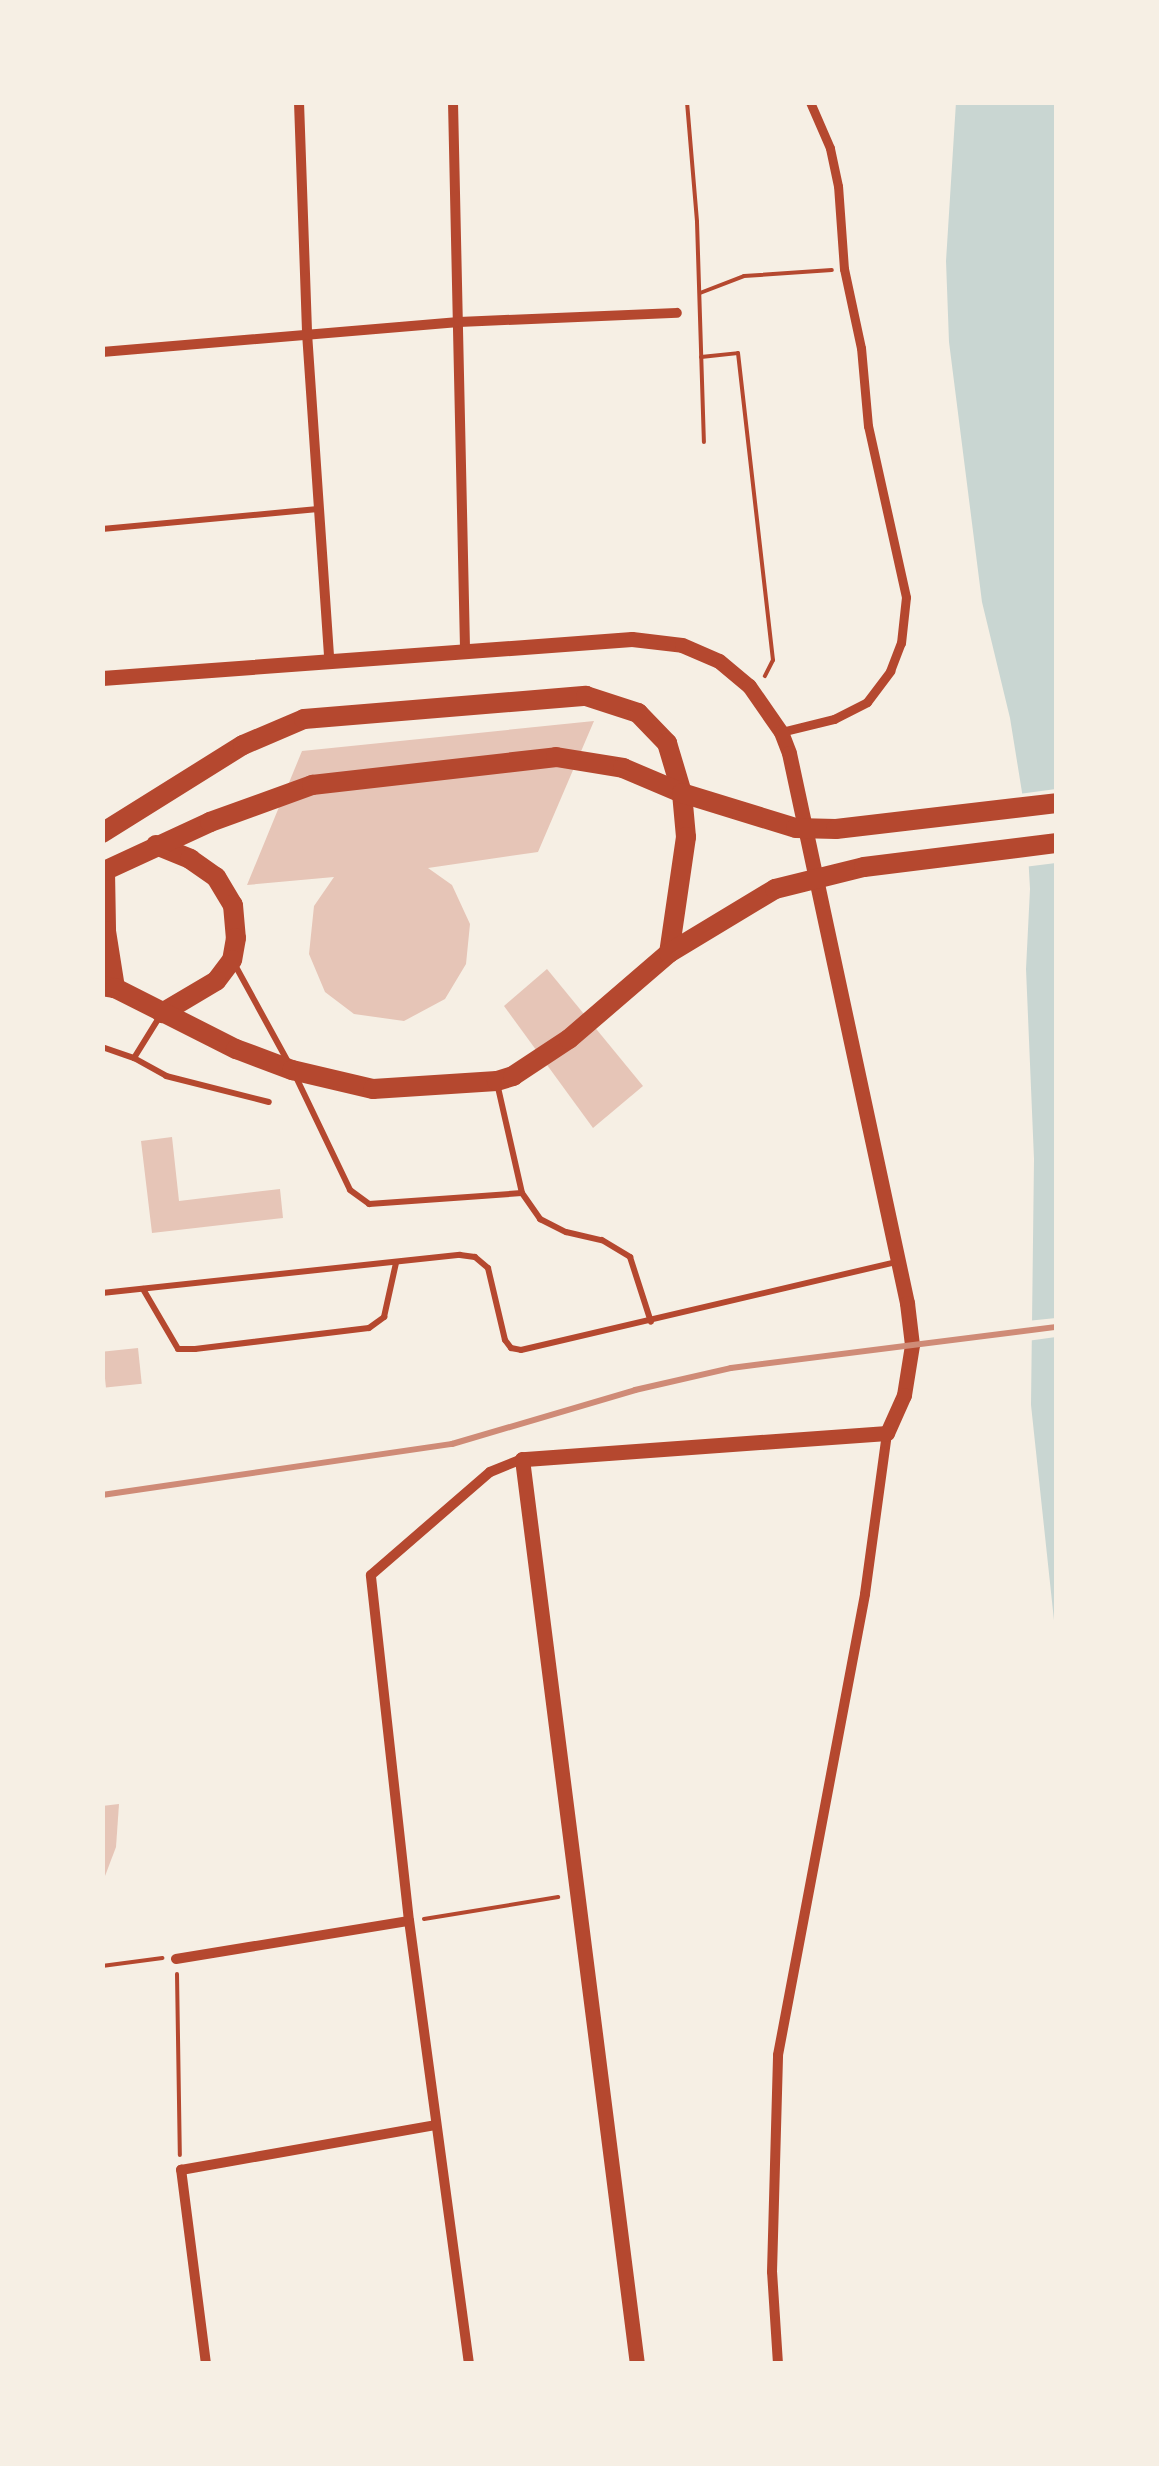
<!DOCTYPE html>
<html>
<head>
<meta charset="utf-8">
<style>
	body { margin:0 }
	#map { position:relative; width:1159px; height:2466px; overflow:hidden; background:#f6efe4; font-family:"Work Sans",sans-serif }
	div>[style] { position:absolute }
	.water>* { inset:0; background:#c9d6d2 }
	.pier>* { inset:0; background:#f6efe4 }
	.building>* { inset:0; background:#e6c5b7; transform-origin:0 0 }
	.path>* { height:4px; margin:-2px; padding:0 2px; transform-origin:2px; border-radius:2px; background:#b5482f }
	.service>* { height:6px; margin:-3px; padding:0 3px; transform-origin:3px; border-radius:3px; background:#b5482f }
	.pedestrian>* { height:9px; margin:-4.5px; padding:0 4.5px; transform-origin:4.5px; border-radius:4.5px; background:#b5482f }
	.minor>* { height:10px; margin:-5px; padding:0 5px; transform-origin:5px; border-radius:5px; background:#b5482f }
	.tertiary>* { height:15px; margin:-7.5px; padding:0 7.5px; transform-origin:7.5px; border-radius:7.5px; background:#b5482f }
	.trunk>* { height:20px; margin:-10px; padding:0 10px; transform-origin:10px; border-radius:10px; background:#b5482f }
	.rail>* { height:6px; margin:-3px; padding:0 3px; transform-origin:3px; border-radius:3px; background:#cf8b77 }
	span { translate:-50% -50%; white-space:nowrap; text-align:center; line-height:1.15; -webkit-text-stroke:10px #f6efe4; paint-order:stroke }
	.frame { position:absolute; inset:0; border:105px solid #f6efe4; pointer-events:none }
</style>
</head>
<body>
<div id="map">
	<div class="water">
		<div style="clip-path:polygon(956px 102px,1056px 103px,1056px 1639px,1031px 1405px,1034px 1159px,1026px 969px,1030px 889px,1026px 817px,1010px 718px,982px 602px,949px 342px,946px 261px)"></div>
	</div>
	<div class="pier">
		<div style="clip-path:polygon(1056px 789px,1056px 863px,1024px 867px,1019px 794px)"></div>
		<div style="clip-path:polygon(1056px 1318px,1056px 1337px,1027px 1341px,1027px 1321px)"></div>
	</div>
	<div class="building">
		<div style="clip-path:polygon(594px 721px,538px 852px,428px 868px,452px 885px,470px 924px,466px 964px,445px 999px,404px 1021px,354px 1014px,325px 992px,309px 954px,314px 906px,334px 877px,247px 885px,302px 751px)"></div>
		<div style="clip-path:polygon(547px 969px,643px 1086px,593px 1128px,504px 1006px)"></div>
		<div style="clip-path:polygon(172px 1137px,179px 1201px,280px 1189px,283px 1218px,152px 1233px,141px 1141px)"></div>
		<div style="left:138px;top:1348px;width:36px;height:36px;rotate:84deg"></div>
		<div style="clip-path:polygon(119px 1804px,116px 1847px,102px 1884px,102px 1806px)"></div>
	</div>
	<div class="path">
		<div style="left:687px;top:102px;width:120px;rotate:85.2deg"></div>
		<div style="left:697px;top:222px;width:220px;rotate:88.2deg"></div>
		<div style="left:700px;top:293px;width:47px;rotate:-21.1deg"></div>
		<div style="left:744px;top:276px;width:88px;rotate:-3.9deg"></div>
		<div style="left:701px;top:357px;width:37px;rotate:-6deg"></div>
		<div style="left:738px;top:353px;width:309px;rotate:83.5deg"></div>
		<div style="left:773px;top:660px;width:18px;rotate:117deg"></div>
		<div style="left:424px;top:1919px;width:136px;rotate:-9.3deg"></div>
		<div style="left:102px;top:1966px;width:61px;rotate:-7.6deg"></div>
		<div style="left:177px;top:1974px;width:181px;rotate:89.1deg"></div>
	</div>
	<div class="service">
		<div style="left:102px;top:529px;width:217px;rotate:-5.3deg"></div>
		<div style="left:235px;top:965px;width:108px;rotate:61.3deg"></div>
		<div style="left:102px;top:1047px;width:34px;rotate:19deg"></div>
		<div style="left:134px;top:1058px;width:49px;rotate:-58.2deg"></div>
		<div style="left:134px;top:1058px;width:37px;rotate:29deg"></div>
		<div style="left:166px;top:1076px;width:106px;rotate:14.2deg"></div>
		<div style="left:295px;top:1075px;width:127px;rotate:64.4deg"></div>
		<div style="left:350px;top:1190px;width:24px;rotate:36deg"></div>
		<div style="left:369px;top:1204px;width:153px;rotate:-4.1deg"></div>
		<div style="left:522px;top:1193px;width:113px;rotate:-102.8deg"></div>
		<div style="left:522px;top:1193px;width:32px;rotate:55deg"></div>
		<div style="left:540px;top:1219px;width:29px;rotate:27deg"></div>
		<div style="left:566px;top:1232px;width:37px;rotate:13deg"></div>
		<div style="left:602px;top:1240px;width:33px;rotate:31deg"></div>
		<div style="left:630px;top:1257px;width:68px;rotate:72.1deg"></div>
		<div style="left:143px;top:1289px;width:69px;rotate:59.7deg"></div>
		<div style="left:178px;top:1349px;width:17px"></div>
		<div style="left:195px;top:1349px;width:175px;rotate:-6.9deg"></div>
		<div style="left:369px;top:1328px;width:19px;rotate:-36deg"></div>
		<div style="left:384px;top:1317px;width:55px;rotate:-77.5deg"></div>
		<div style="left:102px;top:1293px;width:360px;rotate:-6.1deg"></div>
		<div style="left:460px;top:1255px;width:15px;rotate:8deg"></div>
		<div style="left:475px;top:1257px;width:17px;rotate:40deg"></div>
		<div style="left:488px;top:1268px;width:74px;rotate:76.7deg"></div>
		<div style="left:505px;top:1340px;width:10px;rotate:53deg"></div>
		<div style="left:511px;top:1348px;width:10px;rotate:11deg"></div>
		<div style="left:521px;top:1350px;width:386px;rotate:-13.2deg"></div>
	</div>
	<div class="pedestrian">
		<div style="left:781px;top:732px;width:55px;rotate:-13.8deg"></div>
		<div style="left:834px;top:719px;width:37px;rotate:-27deg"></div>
		<div style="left:867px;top:702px;width:39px;rotate:-53deg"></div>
		<div style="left:890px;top:671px;width:30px;rotate:-69deg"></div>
		<div style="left:901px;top:643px;width:46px;rotate:-83.8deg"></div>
		<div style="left:906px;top:597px;width:175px;rotate:-102.5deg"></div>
		<div style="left:868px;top:426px;width:78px;rotate:-95.1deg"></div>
		<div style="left:861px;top:348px;width:81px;rotate:-102.1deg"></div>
		<div style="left:844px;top:269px;width:83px;rotate:-94.1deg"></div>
		<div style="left:838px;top:186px;width:39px;rotate:-102deg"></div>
		<div style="left:830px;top:148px;width:50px;rotate:-113.5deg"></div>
	</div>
	<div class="minor">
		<div style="left:299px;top:102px;width:231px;rotate:88deg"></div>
		<div style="left:307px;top:333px;width:326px;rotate:86.1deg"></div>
		<div style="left:453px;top:102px;width:545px;rotate:88.74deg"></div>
		<div style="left:102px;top:352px;width:358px;rotate:-4.8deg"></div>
		<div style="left:459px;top:322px;width:218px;rotate:-2.4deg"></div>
		<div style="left:176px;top:1959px;width:236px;rotate:-9.3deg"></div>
		<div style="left:206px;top:2364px;width:196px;rotate:-97.3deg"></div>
		<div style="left:181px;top:2170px;width:258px;rotate:-10deg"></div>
		<div style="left:469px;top:2364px;width:447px;rotate:-97.7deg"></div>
		<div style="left:409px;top:1921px;width:348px;rotate:-96.3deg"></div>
		<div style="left:371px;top:1575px;width:157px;rotate:-40.9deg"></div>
		<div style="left:490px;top:1472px;width:35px;rotate:-22deg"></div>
		<div style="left:778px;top:2364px;width:92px;rotate:-93.7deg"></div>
		<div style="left:772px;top:2272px;width:217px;rotate:-88.4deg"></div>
		<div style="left:778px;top:2055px;width:469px;rotate:-79.3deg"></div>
		<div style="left:865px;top:1594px;width:162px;rotate:-82.2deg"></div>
	</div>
	<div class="tertiary">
		<div style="left:102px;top:678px;width:531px;rotate:-4.21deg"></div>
		<div style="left:632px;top:639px;width:50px;rotate:6.8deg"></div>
		<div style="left:682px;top:645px;width:40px;rotate:23.4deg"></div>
		<div style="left:719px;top:661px;width:39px;rotate:40deg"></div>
		<div style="left:749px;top:686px;width:56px;rotate:55.2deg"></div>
		<div style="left:781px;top:732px;width:22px;rotate:69deg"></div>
		<div style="left:789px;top:753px;width:563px;rotate:77.89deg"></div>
		<div style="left:907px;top:1303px;width:42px;rotate:83.2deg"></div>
		<div style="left:912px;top:1345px;width:51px;rotate:99.1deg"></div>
		<div style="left:904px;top:1395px;width:42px;rotate:114.1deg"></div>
		<div style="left:887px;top:1433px;width:366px;rotate:175.9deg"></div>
		<div style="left:522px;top:1459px;width:912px;rotate:82.76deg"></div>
	</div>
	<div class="trunk">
		<div style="left:102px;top:833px;width:166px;rotate:-32deg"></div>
		<div style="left:243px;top:745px;width:66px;rotate:-23.1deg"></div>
		<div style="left:304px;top:719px;width:283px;rotate:-4.7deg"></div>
		<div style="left:586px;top:696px;width:55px;rotate:18.1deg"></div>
		<div style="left:638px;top:713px;width:42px;rotate:46deg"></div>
		<div style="left:667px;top:743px;width:52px;rotate:73.3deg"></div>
		<div style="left:682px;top:793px;width:44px;rotate:84.8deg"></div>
		<div style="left:686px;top:837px;width:117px;rotate:98.3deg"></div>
		<div style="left:156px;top:845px;width:37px;rotate:22deg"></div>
		<div style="left:190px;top:859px;width:32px;rotate:35deg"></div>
		<div style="left:216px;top:877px;width:33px;rotate:59deg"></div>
		<div style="left:233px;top:905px;width:33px;rotate:85deg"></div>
		<div style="left:236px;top:938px;width:22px;rotate:100deg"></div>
		<div style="left:232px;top:960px;width:26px;rotate:127deg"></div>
		<div style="left:216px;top:981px;width:63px;rotate:149.3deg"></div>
		<div style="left:105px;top:871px;width:60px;rotate:89deg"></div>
		<div style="left:106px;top:931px;width:58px;rotate:81deg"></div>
		<div style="left:102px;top:872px;width:119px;rotate:-24.8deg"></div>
		<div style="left:210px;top:822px;width:109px;rotate:-19.9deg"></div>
		<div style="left:312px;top:785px;width:246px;rotate:-6.5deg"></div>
		<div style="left:556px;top:757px;width:68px;rotate:9.3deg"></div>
		<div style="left:623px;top:768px;width:64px;rotate:23deg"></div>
		<div style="left:682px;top:793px;width:119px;rotate:17.1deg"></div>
		<div style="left:796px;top:828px;width:40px;rotate:1.4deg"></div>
		<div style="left:836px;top:829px;width:222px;rotate:-6.7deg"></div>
		<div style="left:102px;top:986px;width:13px;rotate:9deg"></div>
		<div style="left:115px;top:988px;width:136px;rotate:26.8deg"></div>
		<div style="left:236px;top:1049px;width:60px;rotate:20.6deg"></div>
		<div style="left:292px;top:1070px;width:83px;rotate:13.2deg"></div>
		<div style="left:373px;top:1089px;width:124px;rotate:-3.7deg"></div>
		<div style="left:497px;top:1081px;width:17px;rotate:-17deg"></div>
		<div style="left:513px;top:1076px;width:67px;rotate:-33.5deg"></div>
		<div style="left:569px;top:1039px;width:132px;rotate:-40.7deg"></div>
		<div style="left:669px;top:953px;width:124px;rotate:-31.1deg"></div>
		<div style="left:775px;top:889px;width:92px;rotate:-13.9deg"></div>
		<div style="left:864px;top:867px;width:193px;rotate:-7.1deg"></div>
	</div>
	<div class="rail">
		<div style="left:102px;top:1495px;width:354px;rotate:-8.3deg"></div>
		<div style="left:452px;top:1444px;width:191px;rotate:-16.4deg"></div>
		<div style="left:635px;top:1390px;width:98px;rotate:-12.9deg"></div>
		<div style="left:731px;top:1368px;width:328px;rotate:-7.2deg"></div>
	</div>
	<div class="frame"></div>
</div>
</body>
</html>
